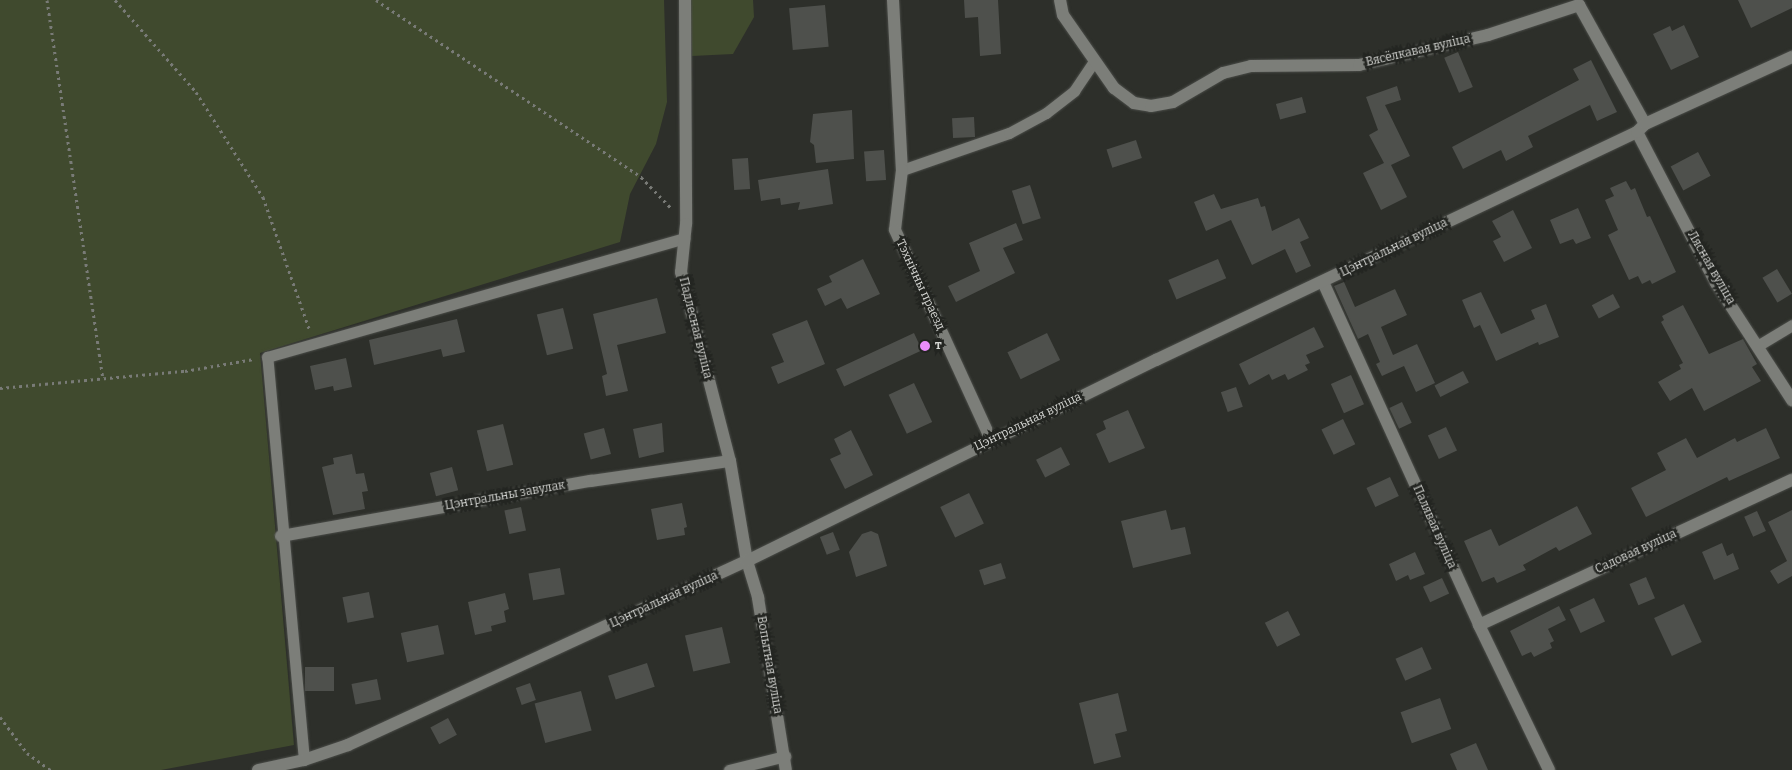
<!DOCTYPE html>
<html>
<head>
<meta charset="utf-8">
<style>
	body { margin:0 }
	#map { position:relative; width:1792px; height:770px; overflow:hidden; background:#2d2f2a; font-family:Bitter,serif }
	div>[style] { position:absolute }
	.green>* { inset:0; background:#404a2e }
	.building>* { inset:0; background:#4e504c; transform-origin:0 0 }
	.path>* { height:3px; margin-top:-1.5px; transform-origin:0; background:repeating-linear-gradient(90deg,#797b77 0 2.5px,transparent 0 6.5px) }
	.roads { filter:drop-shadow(0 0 1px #4b4d49) drop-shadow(0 0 1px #4b4d49) }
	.service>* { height:11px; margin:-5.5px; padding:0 5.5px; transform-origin:5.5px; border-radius:5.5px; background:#7c7e79 }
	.minor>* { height:12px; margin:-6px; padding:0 6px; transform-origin:6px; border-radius:6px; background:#7c7e79 }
	.dots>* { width:14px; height:14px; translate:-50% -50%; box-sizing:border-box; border:2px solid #232521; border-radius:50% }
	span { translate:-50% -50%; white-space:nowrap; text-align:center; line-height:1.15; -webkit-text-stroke:5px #232521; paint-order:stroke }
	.street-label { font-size:12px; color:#d6d7d4 }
	.poi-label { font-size:12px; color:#d6d7d4; font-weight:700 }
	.left { translate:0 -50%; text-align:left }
</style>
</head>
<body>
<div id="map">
	<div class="green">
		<div style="clip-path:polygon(0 0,664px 0,667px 102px,656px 144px,630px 194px,620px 242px,260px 353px,294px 745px,161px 770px,0 770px)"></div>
		<div style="clip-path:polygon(690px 0,753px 0,754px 17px,733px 54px,692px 56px)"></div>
	</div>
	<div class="building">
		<div style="clip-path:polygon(964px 0,998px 0,1001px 54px,980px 56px,978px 17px,965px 18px)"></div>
		<div style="clip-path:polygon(1738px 0,1792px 0,1792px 8px,1751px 28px)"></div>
		<div style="left:825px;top:5px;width:42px;height:36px;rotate:85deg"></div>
		<div style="clip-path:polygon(1684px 25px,1699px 57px,1671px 70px,1653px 34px,1670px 26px,1672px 31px)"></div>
		<div style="left:1458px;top:52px;width:38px;height:15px;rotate:67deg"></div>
		<div style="clip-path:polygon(1591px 60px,1617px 112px,1597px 121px,1590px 105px,1528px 136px,1533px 147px,1506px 161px,1501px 150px,1463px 169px,1452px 147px,1579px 80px,1573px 69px)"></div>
		<div style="clip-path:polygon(1397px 86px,1401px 100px,1385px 105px,1410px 156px,1391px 165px,1407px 197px,1381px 210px,1363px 173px,1384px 163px,1369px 135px,1378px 130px,1366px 97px)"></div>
		<div style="left:1302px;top:97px;width:16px;height:27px;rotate:75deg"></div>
		<div style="clip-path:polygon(852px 110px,854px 159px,816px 163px,814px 145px,810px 142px,813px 114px)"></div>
		<div style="left:974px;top:117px;width:20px;height:22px;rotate:87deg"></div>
		<div style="left:1136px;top:140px;width:19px;height:31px;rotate:72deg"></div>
		<div style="left:884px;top:150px;width:30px;height:20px;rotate:86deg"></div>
		<div style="left:1698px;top:152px;width:27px;height:31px;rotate:62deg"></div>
		<div style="left:748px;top:158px;width:31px;height:16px;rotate:86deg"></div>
		<div style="clip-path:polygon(828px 169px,833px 204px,798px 210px,800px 202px,781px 205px,780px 198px,761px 201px,758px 180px)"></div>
		<div style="clip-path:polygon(1626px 181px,1631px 190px,1635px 188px,1647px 217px,1650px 216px,1676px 272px,1652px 284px,1650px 280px,1642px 284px,1638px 276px,1629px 280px,1608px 235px,1618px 230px,1605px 200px,1614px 196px,1610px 188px)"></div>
		<div style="left:1030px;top:185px;width:35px;height:19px;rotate:72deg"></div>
		<div style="clip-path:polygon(1214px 194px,1221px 209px,1258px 198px,1261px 207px,1265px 206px,1272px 231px,1299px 218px,1309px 238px,1300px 242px,1311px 266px,1296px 273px,1285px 249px,1252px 265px,1231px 220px,1206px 231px,1194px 202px)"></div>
		<div style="clip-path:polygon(1578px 208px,1591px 238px,1576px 244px,1573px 239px,1560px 244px,1550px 220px)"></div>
		<div style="clip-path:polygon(1513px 210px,1532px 248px,1504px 262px,1493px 241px,1501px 237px,1492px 221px)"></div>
		<div style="clip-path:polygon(1016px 223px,1023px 240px,1003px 248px,1015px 273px,956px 302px,948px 286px,980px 271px,969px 243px)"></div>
		<div style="clip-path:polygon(863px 259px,880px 294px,847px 309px,841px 298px,825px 306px,817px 289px,832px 282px,829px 276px)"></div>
		<div style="left:1218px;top:259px;width:21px;height:54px;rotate:67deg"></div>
		<div style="left:1777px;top:269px;width:29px;height:17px;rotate:59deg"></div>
		<div style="clip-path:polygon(1344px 282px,1355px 307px,1395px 289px,1407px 315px,1381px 327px,1393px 355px,1417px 344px,1435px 383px,1416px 392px,1404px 366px,1382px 376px,1376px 364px,1380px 362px,1368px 334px,1358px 339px,1334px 286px)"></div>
		<div style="clip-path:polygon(1481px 292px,1501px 334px,1535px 319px,1531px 310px,1546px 304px,1559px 337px,1539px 345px,1538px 342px,1496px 361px,1480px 325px,1474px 328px,1462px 300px)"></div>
		<div style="left:1613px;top:294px;width:15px;height:24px;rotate:62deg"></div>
		<div style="clip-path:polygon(657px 298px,666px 333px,617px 345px,628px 391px,606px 396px,602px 376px,607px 374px,593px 314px)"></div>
		<div style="clip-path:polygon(1683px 305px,1709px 354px,1743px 339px,1757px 364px,1752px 367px,1761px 381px,1704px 411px,1692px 388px,1670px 401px,1658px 382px,1681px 369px,1679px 365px,1683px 363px,1661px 322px,1664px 320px,1662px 316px)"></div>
		<div style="left:563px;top:308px;width:42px;height:27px;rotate:76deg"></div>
		<div style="clip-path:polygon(457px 319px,465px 352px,443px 357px,441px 349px,374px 365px,369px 340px)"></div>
		<div style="clip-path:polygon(807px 320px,825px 364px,778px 384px,771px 367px,784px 362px,772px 334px)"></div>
		<div style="clip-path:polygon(1314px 327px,1324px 347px,1306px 355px,1310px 363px,1305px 365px,1308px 370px,1288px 380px,1285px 374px,1272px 380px,1269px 374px,1249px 385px,1239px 364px)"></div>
		<div style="left:914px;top:333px;width:19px;height:86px;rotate:65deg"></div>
		<div style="left:1047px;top:333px;width:30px;height:44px;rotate:64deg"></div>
		<div style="clip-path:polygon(346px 358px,352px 387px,334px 391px,333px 386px,315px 390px,310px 366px)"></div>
		<div style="left:1463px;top:371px;width:13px;height:32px;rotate:63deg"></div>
		<div style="left:1351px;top:375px;width:32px;height:22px;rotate:66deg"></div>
		<div style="left:914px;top:383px;width:43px;height:28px;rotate:65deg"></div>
		<div style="left:1236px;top:387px;width:21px;height:16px;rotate:71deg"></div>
		<div style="left:1402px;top:402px;width:23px;height:14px;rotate:65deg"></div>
		<div style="clip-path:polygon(1128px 410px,1145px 448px,1109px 463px,1096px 434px,1106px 429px,1103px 421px)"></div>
		<div style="left:1343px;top:419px;width:28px;height:24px;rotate:64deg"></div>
		<div style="clip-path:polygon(662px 423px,664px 452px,639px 458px,633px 429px)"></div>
		<div style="left:503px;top:424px;width:42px;height:27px;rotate:76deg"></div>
		<div style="left:1446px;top:427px;width:26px;height:20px;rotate:65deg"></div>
		<div style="left:604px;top:428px;width:27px;height:21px;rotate:75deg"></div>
		<div style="clip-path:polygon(1766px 428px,1780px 458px,1729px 481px,1727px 477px,1646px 517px,1631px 488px,1666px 470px,1657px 453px,1686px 438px,1697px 458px,1735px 438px,1737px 442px)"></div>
		<div style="clip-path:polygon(851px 430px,873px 475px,845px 489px,830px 459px,841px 454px,834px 439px)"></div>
		<div style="left:1061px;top:447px;width:20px;height:28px;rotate:63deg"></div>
		<div style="clip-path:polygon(352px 454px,356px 474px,364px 473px,368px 491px,362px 492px,365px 509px,333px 515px,322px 467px,334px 464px,333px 458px)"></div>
		<div style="left:452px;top:467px;width:24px;height:23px;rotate:75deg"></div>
		<div style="left:1390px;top:477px;width:21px;height:26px;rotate:65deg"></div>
		<div style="left:969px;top:493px;width:34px;height:32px;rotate:64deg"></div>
		<div style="clip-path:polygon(682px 503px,687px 527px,684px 528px,685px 535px,657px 540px,651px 509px)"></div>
		<div style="clip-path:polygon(1577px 506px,1592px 534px,1559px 551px,1556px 547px,1523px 565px,1526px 570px,1497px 583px,1494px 577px,1482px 582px,1464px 541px,1491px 529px,1499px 546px)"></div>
		<div style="left:521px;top:507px;width:24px;height:17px;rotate:78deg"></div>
		<div style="clip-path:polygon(1166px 510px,1171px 530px,1185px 527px,1191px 554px,1133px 568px,1121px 521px)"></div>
		<div style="clip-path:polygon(1792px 510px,1792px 576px,1778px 584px,1770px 571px,1787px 561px,1768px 522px)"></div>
		<div style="left:1757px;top:511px;width:22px;height:14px;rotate:66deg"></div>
		<div style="clip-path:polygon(871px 531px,878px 534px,887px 566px,856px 577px,849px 552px,862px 534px)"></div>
		<div style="left:833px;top:532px;width:19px;height:14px;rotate:69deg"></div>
		<div style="clip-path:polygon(1722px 543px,1727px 556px,1733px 553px,1739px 569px,1714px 580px,1702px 552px)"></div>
		<div style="clip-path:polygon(1415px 552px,1425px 574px,1410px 580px,1408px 575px,1396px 581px,1389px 564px)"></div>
		<div style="left:1001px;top:563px;width:16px;height:23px;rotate:72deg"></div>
		<div style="left:560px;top:568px;width:27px;height:32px;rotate:80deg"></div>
		<div style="left:1646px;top:577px;width:23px;height:18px;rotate:67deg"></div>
		<div style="left:1442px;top:578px;width:17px;height:21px;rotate:65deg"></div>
		<div style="left:369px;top:592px;width:26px;height:27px;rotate:79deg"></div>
		<div style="clip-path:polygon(505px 593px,509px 609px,504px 611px,506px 622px,491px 626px,492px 631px,475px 635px,468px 602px)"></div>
		<div style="left:1594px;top:598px;width:26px;height:27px;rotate:65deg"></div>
		<div style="left:1684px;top:604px;width:42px;height:33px;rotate:65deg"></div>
		<div style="clip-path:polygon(1559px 606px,1566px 620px,1548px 629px,1554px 641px,1550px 643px,1552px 648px,1534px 657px,1531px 652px,1522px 656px,1510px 631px)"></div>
		<div style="left:1288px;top:611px;width:27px;height:26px;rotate:63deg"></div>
		<div style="left:438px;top:625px;width:30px;height:38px;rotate:78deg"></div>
		<div style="left:722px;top:627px;width:37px;height:38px;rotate:77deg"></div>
		<div style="left:1422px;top:647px;width:24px;height:29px;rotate:66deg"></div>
		<div style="left:647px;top:663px;width:25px;height:41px;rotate:72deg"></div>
		<div style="left:305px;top:667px;width:29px;height:24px"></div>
		<div style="left:377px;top:679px;width:21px;height:26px;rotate:79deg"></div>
		<div style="left:530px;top:683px;width:18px;height:15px;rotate:71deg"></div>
		<div style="left:581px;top:691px;width:41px;height:48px;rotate:75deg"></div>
		<div style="clip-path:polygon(1118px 693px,1127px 731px,1115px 734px,1121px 757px,1094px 764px,1079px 703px)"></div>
		<div style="left:1440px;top:698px;width:33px;height:42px;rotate:70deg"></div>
		<div style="left:448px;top:718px;width:19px;height:20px;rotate:62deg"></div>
		<div style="clip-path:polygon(1476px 743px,1488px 770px,1457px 770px,1450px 754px)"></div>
	</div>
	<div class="path">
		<div style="left:47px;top:0;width:383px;rotate:81.6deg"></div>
		<div style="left:115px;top:0;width:123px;rotate:48.6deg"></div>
		<div style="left:196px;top:92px;width:125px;rotate:57.5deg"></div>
		<div style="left:263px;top:197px;width:142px;rotate:70.7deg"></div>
		<div style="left:376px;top:0;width:319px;rotate:33.7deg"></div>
		<div style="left:641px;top:177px;width:43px;rotate:45.9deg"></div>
		<div style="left:0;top:388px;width:186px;rotate:-5.3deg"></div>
		<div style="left:185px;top:371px;width:70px;rotate:-9.9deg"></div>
		<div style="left:0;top:717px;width:45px;rotate:53.1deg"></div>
		<div style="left:27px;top:753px;width:29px;rotate:36deg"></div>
	</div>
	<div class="roads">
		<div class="service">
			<div style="left:902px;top:170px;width:113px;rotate:-19.1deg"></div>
			<div style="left:1009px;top:133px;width:42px;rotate:-28.4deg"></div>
			<div style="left:1046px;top:113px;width:36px;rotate:-38deg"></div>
			<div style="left:1074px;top:91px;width:36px;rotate:-56deg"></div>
			<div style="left:1759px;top:345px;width:39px;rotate:-31deg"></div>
			<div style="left:304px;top:760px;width:405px;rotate:-95.2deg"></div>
			<div style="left:267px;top:357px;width:434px;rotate:-15.9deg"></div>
			<div style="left:729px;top:770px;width:58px;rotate:-14deg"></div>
		</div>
		<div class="minor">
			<div style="left:685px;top:0;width:224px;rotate:89.7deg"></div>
			<div style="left:686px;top:224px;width:48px;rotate:95.9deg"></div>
			<div style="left:681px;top:272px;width:195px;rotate:75.5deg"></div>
			<div style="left:730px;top:461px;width:101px;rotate:80.4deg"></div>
			<div style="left:747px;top:561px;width:39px;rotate:73deg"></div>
			<div style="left:758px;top:598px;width:174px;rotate:80.8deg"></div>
			<div style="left:893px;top:0;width:170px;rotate:87deg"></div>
			<div style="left:902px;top:170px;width:60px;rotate:96.7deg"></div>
			<div style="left:895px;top:230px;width:231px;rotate:65.4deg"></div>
			<div style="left:1060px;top:0;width:15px;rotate:79deg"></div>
			<div style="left:1063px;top:15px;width:89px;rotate:55.1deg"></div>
			<div style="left:1114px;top:88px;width:25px;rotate:37deg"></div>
			<div style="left:1134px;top:103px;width:17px;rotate:10deg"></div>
			<div style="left:1151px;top:106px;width:22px;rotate:-10deg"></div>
			<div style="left:1173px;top:102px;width:58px;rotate:-30.1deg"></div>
			<div style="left:1223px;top:73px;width:29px;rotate:-14deg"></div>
			<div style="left:1251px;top:66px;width:108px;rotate:-0.5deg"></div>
			<div style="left:1359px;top:65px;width:132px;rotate:-13.1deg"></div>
			<div style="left:1488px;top:35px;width:96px;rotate:-18.2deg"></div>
			<div style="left:1579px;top:5px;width:136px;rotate:61deg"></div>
			<div style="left:1637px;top:132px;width:170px;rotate:62.4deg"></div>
			<div style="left:1716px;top:283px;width:140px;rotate:57deg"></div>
			<div style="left:1323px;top:282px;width:377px;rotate:65.5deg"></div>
			<div style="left:1479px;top:625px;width:161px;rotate:64.2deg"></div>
			<div style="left:281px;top:536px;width:315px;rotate:-10.1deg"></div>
			<div style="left:591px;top:481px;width:140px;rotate:-8.2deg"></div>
			<div style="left:1479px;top:625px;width:345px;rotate:-24.9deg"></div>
			<div style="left:258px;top:770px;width:47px;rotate:-12.3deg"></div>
			<div style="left:304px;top:760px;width:46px;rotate:-18.8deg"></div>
			<div style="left:348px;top:745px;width:439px;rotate:-24.8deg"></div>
			<div style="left:747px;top:561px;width:456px;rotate:-26.2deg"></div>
			<div style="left:1156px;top:360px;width:532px;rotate:-25.36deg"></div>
			<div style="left:1637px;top:132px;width:11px;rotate:-45deg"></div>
			<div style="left:1645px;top:124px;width:162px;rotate:-24.5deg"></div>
		</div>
	</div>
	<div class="dots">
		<div style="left:925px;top:346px;background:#eb8dfb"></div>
	</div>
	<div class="street-label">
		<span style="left:1418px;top:51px;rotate:-13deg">Вясёлкавая вуліца</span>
		<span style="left:1394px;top:248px;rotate:-26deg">Цэнтральная вуліца</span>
		<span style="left:1711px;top:268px;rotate:60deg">Лясная вуліца</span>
		<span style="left:920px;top:285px;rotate:65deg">Тэхнічны праезд</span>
		<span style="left:695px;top:328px;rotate:76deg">Падлесная вуліца</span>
		<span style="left:1028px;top:422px;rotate:-26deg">Цэнтральная вуліца</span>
		<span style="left:505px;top:496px;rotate:-10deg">Цэнтральны завулак</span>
		<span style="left:1434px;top:527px;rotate:66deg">Палявая вуліца</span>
		<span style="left:1636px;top:552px;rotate:-25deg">Садовая вуліца</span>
		<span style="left:664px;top:600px;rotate:-25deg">Цэнтральная вуліца</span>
		<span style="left:769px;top:665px;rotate:80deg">Вопытная вуліца</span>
	</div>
	<div class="poi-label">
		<span class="left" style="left:935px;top:346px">т</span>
	</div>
</div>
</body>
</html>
